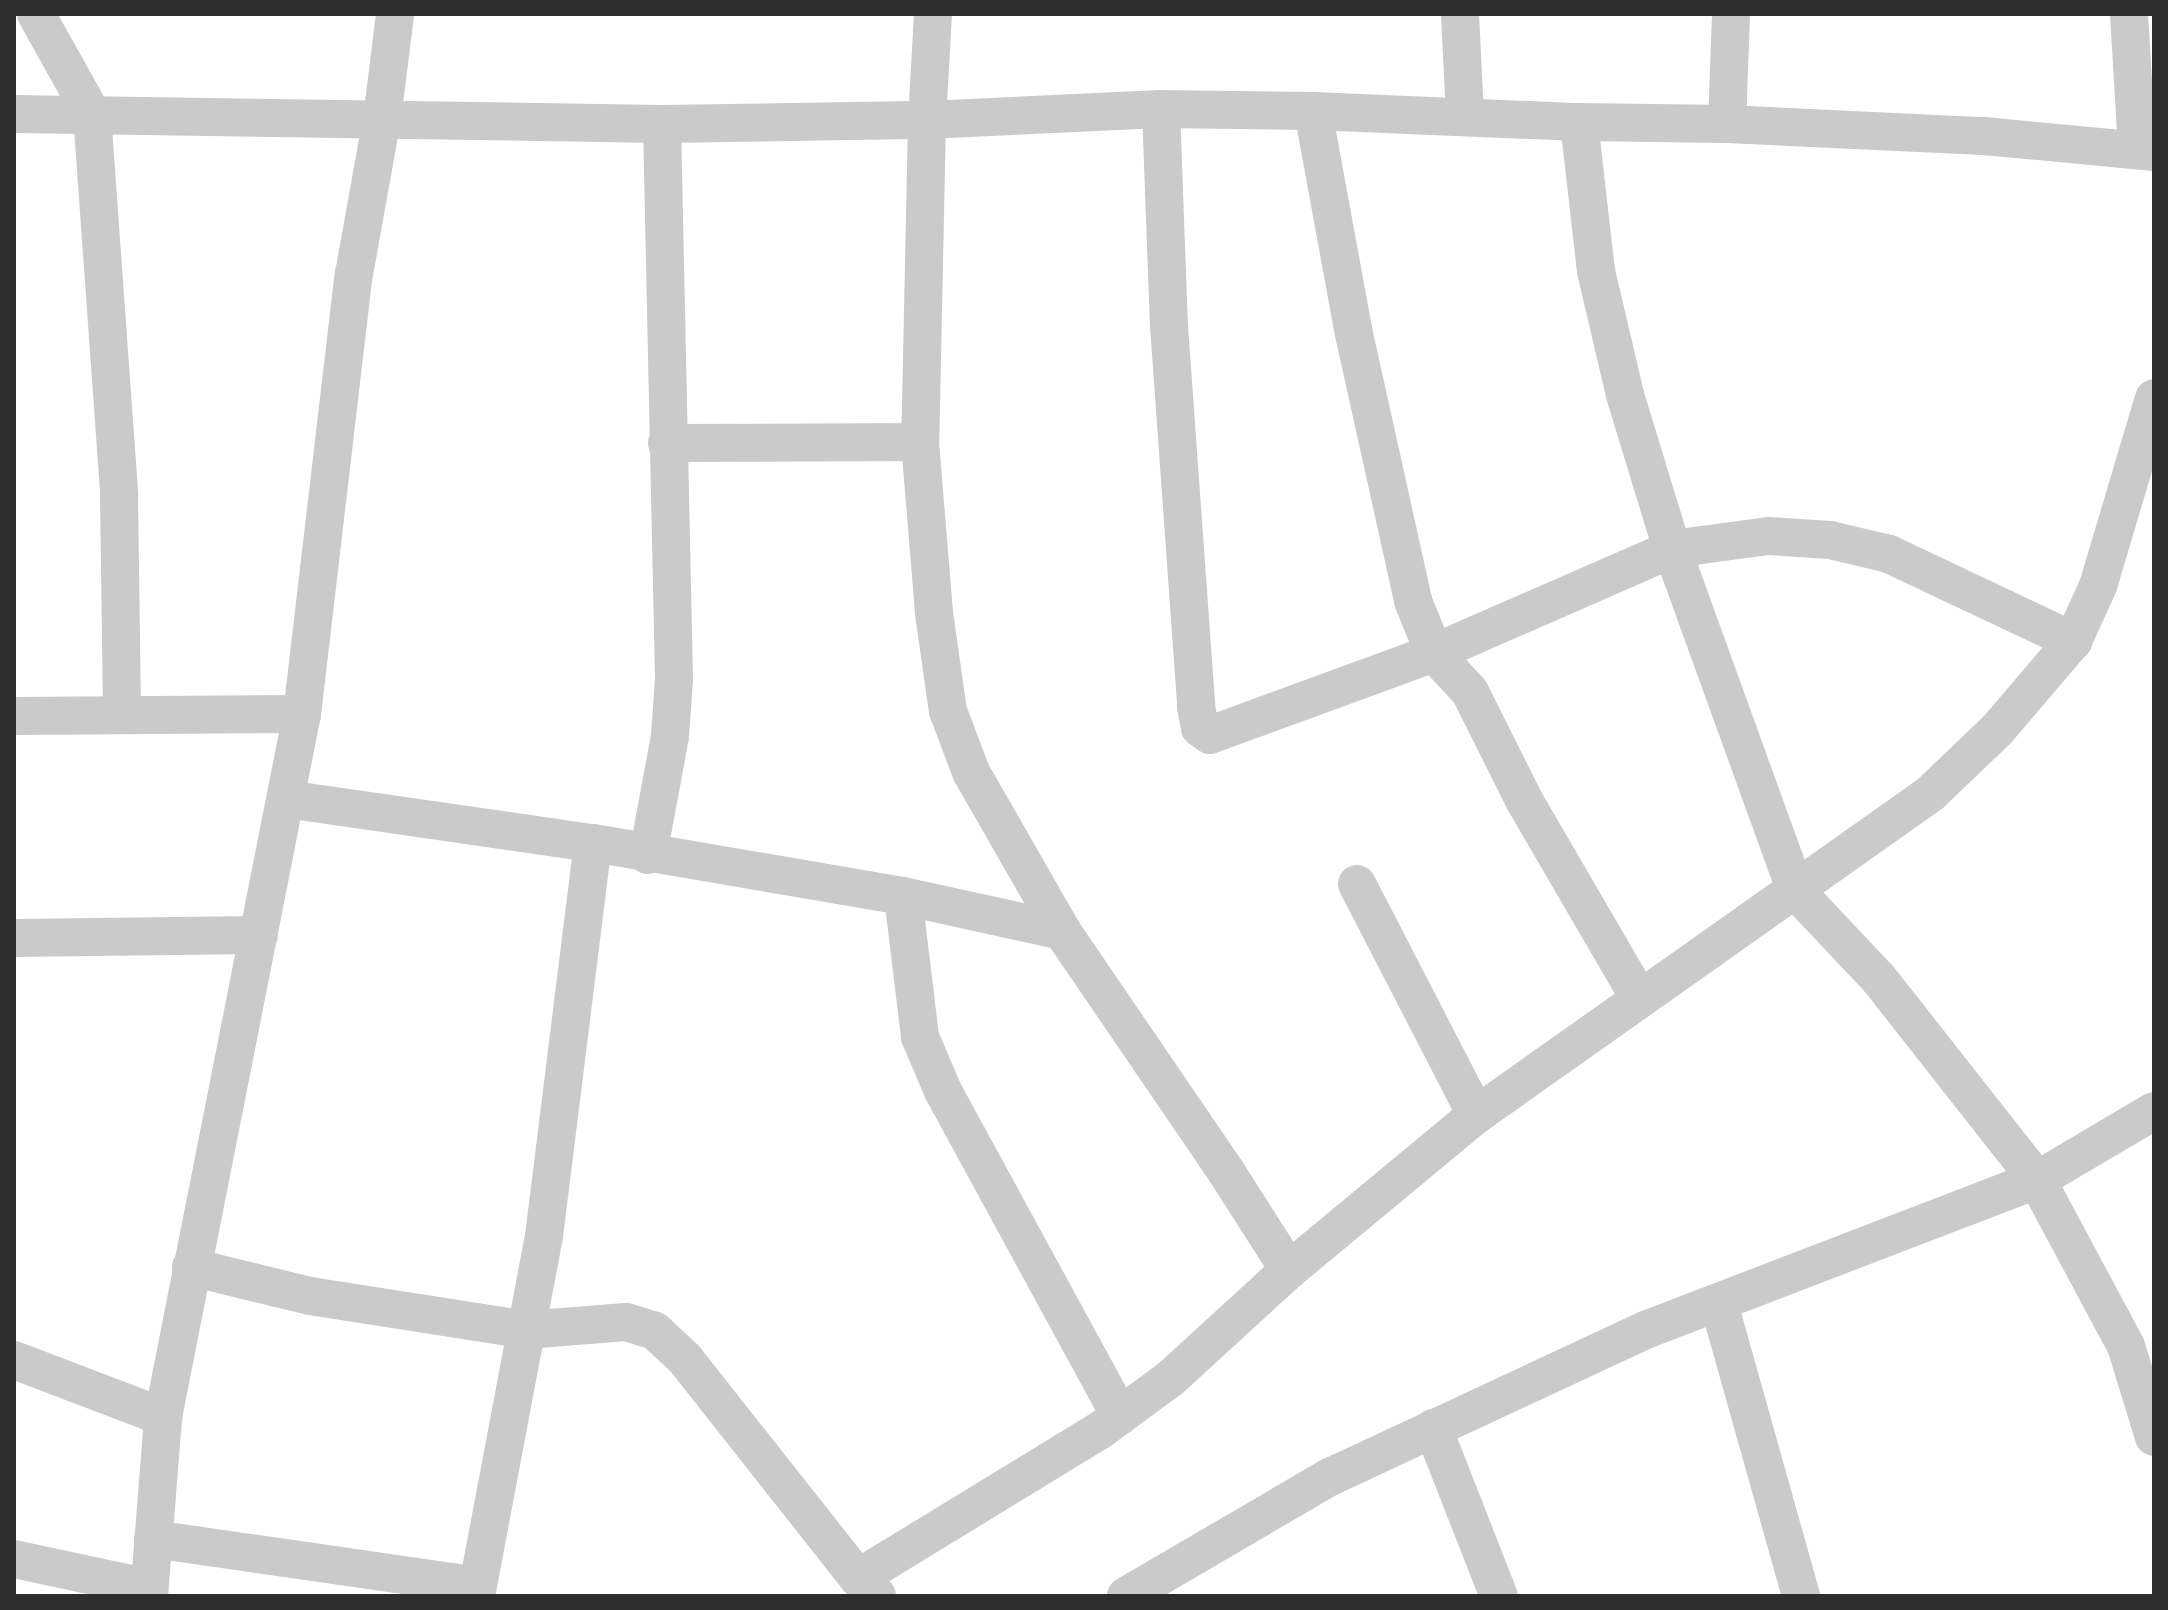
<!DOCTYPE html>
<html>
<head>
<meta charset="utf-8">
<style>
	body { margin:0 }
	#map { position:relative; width:2168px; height:1610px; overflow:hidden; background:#fff; font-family:"Fira Sans Condensed",sans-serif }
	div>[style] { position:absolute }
	.minor>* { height:38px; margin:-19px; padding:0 19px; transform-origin:19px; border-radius:19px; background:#cacaca }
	span { translate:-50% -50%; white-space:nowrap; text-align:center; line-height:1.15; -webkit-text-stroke:8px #fff; paint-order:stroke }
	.frame { position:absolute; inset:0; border:16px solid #2d2d2d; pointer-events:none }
</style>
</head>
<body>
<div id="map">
	<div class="minor">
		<div style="left:36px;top:14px;width:115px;rotate:60.8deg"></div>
		<div style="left:92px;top:114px;width:382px;rotate:85.9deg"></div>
		<div style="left:119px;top:495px;width:220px;rotate:89.2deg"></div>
		<div style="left:933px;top:14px;width:106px;rotate:93.2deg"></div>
		<div style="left:927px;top:120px;width:322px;rotate:91.2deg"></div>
		<div style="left:920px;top:442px;width:172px;rotate:85.3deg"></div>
		<div style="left:934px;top:613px;width:99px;rotate:81.9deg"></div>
		<div style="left:948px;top:711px;width:65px;rotate:69.3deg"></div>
		<div style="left:971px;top:772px;width:183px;rotate:60.2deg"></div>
		<div style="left:1062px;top:931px;width:293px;rotate:55.7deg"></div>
		<div style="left:1227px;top:1173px;width:115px;rotate:57.4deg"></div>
		<div style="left:1460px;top:14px;width:103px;rotate:87.2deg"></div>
		<div style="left:2129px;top:14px;width:136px;rotate:86.6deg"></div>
		<div style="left:1161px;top:109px;width:217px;rotate:87.9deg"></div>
		<div style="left:1169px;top:326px;width:382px;rotate:85.9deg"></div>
		<div style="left:1196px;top:707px;width:21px;rotate:79deg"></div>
		<div style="left:1200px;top:728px;width:12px;rotate:35deg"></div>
		<div style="left:1210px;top:735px;width:239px;rotate:-20.1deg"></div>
		<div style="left:1434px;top:653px;width:260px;rotate:-23.6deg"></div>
		<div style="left:1672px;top:549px;width:97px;rotate:-7.7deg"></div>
		<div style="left:1768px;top:536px;width:62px;rotate:3.7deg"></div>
		<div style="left:1830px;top:540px;width:61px;rotate:13.3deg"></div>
		<div style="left:1889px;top:554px;width:204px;rotate:25.3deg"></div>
		<div style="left:1313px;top:111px;width:227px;rotate:79.6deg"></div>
		<div style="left:1354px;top:334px;width:273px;rotate:77.5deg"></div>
		<div style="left:1413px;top:601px;width:56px;rotate:68deg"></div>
		<div style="left:1434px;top:653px;width:53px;rotate:47.3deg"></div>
		<div style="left:1470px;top:692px;width:121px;rotate:63.4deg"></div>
		<div style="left:1524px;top:800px;width:230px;rotate:59.8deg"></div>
		<div style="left:14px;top:114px;width:648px;rotate:0.88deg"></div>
		<div style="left:662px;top:124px;width:265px;rotate:-0.9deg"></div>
		<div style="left:927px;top:120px;width:234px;rotate:-2.7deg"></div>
		<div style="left:1161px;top:109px;width:152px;rotate:0.8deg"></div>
		<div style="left:1313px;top:111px;width:266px;rotate:2.4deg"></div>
		<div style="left:1579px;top:122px;width:148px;rotate:0.8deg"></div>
		<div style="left:1727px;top:124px;width:257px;rotate:2.7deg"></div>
		<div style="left:1984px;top:136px;width:171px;rotate:5.4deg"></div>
		<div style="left:1579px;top:122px;width:150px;rotate:83.5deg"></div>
		<div style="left:1596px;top:271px;width:127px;rotate:76.8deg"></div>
		<div style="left:1625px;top:395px;width:161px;rotate:73deg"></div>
		<div style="left:1672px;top:549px;width:364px;rotate:70.1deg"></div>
		<div style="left:1796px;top:891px;width:121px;rotate:46.7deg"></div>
		<div style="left:1879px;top:979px;width:256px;rotate:51.8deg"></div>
		<div style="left:2037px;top:1180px;width:188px;rotate:61.8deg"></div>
		<div style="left:2126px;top:1346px;width:95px;rotate:72.9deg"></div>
		<div style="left:1727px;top:124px;width:110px;rotate:-87.9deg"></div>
		<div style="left:667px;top:443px;width:253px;rotate:-0.2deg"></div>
		<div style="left:14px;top:716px;width:288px;rotate:-0.4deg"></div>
		<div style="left:286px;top:799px;width:310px;rotate:8.2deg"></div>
		<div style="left:593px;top:843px;width:314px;rotate:9.7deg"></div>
		<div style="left:903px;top:896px;width:163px;rotate:12.4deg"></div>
		<div style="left:648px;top:855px;width:121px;rotate:-79.5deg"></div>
		<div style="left:670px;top:736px;width:57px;rotate:-86deg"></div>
		<div style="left:674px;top:679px;width:555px;rotate:-91.24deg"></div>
		<div style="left:1357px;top:884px;width:260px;rotate:62.7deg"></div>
		<div style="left:903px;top:896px;width:142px;rotate:83.1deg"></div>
		<div style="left:920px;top:1037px;width:59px;rotate:66.9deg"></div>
		<div style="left:943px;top:1091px;width:370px;rotate:61.4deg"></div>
		<div style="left:14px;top:938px;width:245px;rotate:-0.7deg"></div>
		<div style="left:191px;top:1267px;width:122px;rotate:13.7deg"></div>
		<div style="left:310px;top:1296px;width:219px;rotate:8.9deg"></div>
		<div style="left:526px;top:1330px;width:100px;rotate:-4.6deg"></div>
		<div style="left:626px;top:1322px;width:30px;rotate:17deg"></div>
		<div style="left:655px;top:1331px;width:41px;rotate:43deg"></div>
		<div style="left:685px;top:1359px;width:279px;rotate:51.7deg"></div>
		<div style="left:858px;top:1578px;width:26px;rotate:43deg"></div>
		<div style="left:1719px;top:1304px;width:303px;rotate:74.3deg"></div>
		<div style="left:14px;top:1360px;width:160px;rotate:20.9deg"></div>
		<div style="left:1433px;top:1428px;width:180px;rotate:68.6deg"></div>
		<div style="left:153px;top:1539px;width:328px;rotate:8.2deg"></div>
		<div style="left:14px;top:1559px;width:138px;rotate:12.1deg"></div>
		<div style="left:858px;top:1578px;width:282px;rotate:-31.4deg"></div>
		<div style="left:1099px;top:1431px;width:89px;rotate:-36.4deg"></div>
		<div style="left:1171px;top:1378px;width:160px;rotate:-42.5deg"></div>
		<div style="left:1289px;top:1270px;width:243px;rotate:-39.7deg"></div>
		<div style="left:1476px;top:1115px;width:556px;rotate:-35.26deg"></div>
		<div style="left:1930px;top:794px;width:93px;rotate:-43.7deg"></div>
		<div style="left:1997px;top:730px;width:117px;rotate:-49.5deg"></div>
		<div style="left:2073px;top:641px;width:60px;rotate:-65.6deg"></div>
		<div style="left:2098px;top:586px;width:196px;rotate:-73.4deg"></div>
		<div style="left:149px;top:1596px;width:180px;rotate:-85.5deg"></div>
		<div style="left:163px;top:1417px;width:717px;rotate:-78.82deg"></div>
		<div style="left:302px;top:714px;width:443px;rotate:-83.3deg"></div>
		<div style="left:354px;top:274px;width:158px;rotate:-79.8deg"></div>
		<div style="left:382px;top:119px;width:106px;rotate:-82.9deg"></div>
		<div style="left:476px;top:1596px;width:366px;rotate:-79.3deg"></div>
		<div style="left:544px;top:1236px;width:396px;rotate:-82.9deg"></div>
		<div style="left:1126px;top:1596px;width:236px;rotate:-30.3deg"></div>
		<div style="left:1330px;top:1477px;width:351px;rotate:-25deg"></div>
		<div style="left:1648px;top:1329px;width:417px;rotate:-21deg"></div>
		<div style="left:2037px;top:1180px;width:136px;rotate:-30.5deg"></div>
	</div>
	<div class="frame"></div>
</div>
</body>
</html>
